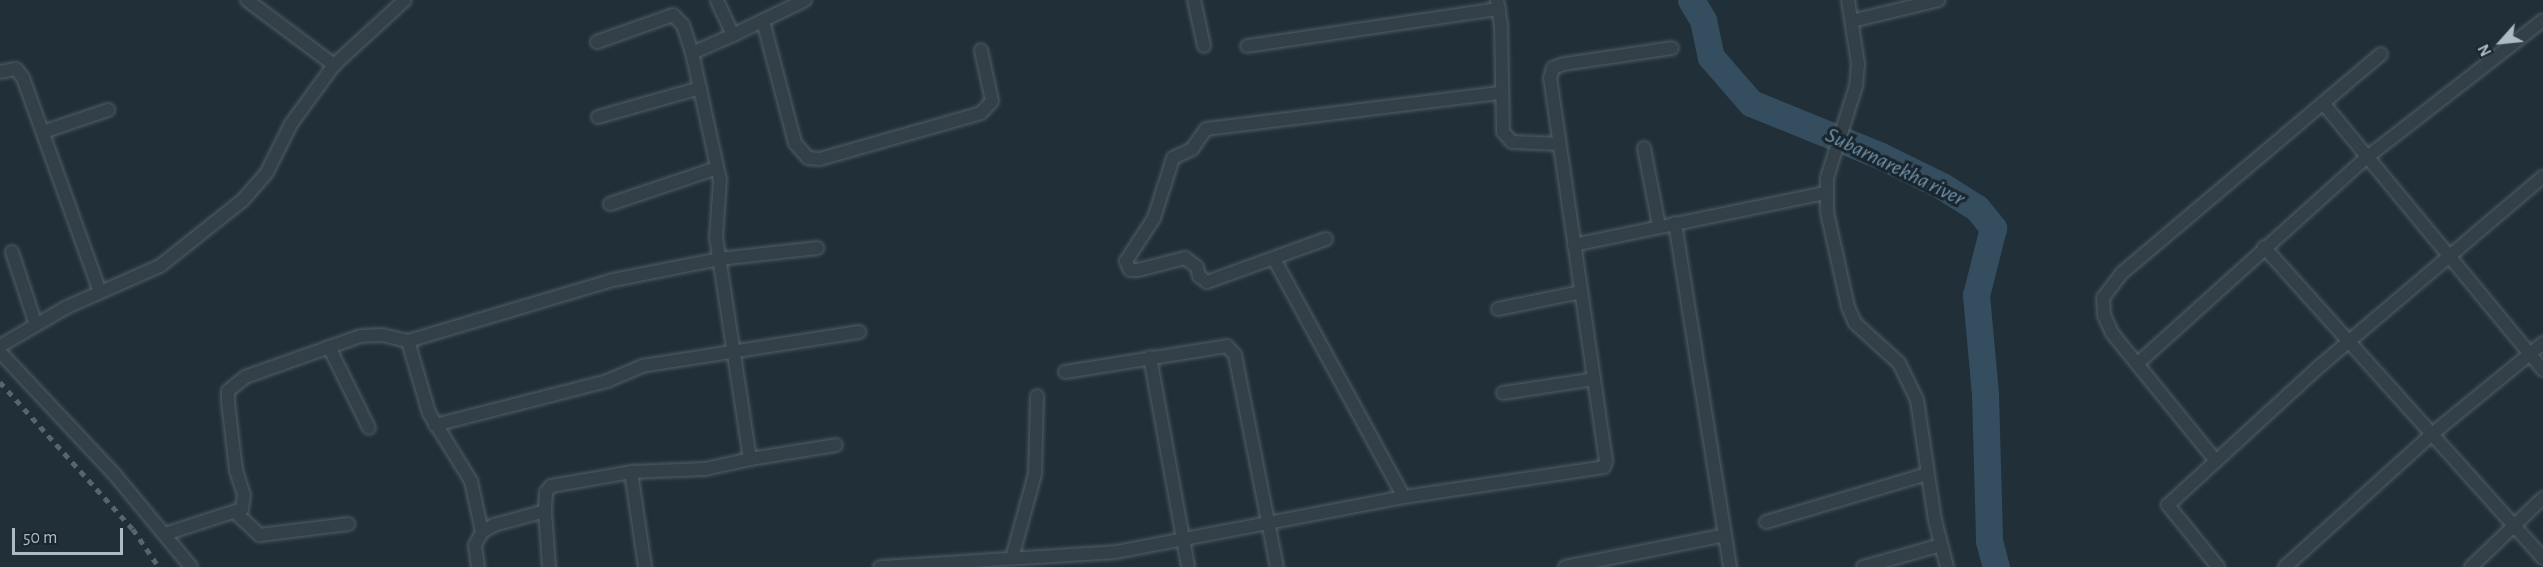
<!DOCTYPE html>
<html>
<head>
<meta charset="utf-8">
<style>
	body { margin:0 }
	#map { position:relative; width:2543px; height:567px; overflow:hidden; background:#212f38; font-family:"Alegreya Sans",sans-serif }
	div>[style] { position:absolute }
	.river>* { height:27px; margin:-13.5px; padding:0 13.5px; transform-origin:13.5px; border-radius:13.5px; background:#344e5f }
	.roads { filter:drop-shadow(0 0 2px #515e66) drop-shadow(0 0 2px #515e66) }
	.minor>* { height:12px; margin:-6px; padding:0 6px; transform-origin:6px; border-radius:6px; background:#344048 }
	.rail>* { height:4.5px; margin-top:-2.25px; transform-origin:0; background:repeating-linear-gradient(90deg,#56656f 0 6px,transparent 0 12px) }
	span { translate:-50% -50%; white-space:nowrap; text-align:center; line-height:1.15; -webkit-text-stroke:6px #1a252d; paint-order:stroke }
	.water-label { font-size:22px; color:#6f92a9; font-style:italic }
	.north { position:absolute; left:2471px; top:12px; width:60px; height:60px; -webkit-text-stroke:4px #1a252d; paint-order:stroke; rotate:243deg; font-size:16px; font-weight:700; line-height:24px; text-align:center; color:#aebbc5 }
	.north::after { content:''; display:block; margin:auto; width:21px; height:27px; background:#aebbc5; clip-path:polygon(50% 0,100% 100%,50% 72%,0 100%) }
	.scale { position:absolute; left:12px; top:528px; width:111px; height:27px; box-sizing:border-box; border:3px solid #aebbc5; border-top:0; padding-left:8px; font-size:18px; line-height:21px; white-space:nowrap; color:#aebbc5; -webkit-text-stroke:4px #1a252d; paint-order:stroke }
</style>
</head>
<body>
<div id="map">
	<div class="river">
		<div style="left:1691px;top:0;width:23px;rotate:59deg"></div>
		<div style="left:1703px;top:20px;width:38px;rotate:78deg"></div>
		<div style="left:1711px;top:57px;width:61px;rotate:49deg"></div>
		<div style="left:1751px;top:103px;width:138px;rotate:22.1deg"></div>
		<div style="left:1879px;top:155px;width:70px;rotate:26.2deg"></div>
		<div style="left:1942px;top:186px;width:41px;rotate:32.2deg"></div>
		<div style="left:1977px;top:208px;width:26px;rotate:51deg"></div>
		<div style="left:1993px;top:228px;width:69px;rotate:104.2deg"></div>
		<div style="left:1976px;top:295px;width:99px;rotate:84.8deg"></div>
		<div style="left:1985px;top:394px;width:147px;rotate:88.4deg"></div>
		<div style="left:1989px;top:541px;width:27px;rotate:75deg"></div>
	</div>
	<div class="roads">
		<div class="minor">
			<div style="left:247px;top:0;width:109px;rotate:36.8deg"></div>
			<div style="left:1194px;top:0;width:47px;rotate:77.7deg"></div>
			<div style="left:1497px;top:0;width:25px;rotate:81deg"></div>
			<div style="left:1501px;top:25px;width:107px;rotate:88.9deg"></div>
			<div style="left:1503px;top:132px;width:13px;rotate:48deg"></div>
			<div style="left:1512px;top:142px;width:47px;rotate:2.4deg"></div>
			<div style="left:1848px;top:0;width:65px;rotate:81.1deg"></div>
			<div style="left:1858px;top:64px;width:22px;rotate:95deg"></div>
			<div style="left:1856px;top:86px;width:96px;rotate:107.5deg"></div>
			<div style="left:1827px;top:178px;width:34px;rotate:90deg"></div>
			<div style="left:1827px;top:212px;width:97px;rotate:77.5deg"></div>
			<div style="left:1848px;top:307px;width:17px;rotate:66deg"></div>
			<div style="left:1855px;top:323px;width:59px;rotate:42.3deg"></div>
			<div style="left:1899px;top:363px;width:41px;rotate:64.1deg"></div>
			<div style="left:1917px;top:400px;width:121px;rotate:81.5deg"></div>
			<div style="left:1935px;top:520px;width:49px;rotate:75.7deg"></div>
			<div style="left:763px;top:21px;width:126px;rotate:75.3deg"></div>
			<div style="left:795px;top:143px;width:20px;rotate:49deg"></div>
			<div style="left:808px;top:158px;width:12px;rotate:5deg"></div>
			<div style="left:820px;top:159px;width:167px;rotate:-15.9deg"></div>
			<div style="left:981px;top:113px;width:16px;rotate:-47deg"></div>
			<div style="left:992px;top:101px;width:52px;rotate:-102.2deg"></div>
			<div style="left:1852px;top:21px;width:89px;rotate:-13.6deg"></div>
			<div style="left:733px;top:35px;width:80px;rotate:-25.9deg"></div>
			<div style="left:597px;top:42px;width:81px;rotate:-19.6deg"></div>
			<div style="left:673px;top:15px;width:14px;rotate:45deg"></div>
			<div style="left:683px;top:25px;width:29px;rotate:72deg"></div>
			<div style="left:1247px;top:46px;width:255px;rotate:-8.4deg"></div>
			<div style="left:0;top:72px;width:16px;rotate:-11deg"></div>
			<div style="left:16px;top:69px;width:11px;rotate:52deg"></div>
			<div style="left:23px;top:78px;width:227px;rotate:70.2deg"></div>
			<div style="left:2323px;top:103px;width:346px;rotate:50.5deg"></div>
			<div style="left:598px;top:117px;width:106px;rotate:-15.9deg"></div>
			<div style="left:43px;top:132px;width:69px;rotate:-18.7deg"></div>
			<div style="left:1644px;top:148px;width:79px;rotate:79.1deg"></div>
			<div style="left:610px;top:204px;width:113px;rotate:-18.6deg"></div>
			<div style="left:1675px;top:223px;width:348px;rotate:80.9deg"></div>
			<div style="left:1326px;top:239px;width:127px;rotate:160.1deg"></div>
			<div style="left:1207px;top:282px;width:10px;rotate:-143deg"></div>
			<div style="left:1199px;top:276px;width:9px;rotate:-103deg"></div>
			<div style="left:1197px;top:267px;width:15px;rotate:-143deg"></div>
			<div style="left:1185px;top:258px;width:49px;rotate:165.7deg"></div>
			<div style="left:1138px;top:270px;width:8px;rotate:180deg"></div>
			<div style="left:1130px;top:270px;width:10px;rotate:-114deg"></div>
			<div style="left:1126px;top:261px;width:51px;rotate:-56.9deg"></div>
			<div style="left:1154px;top:218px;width:63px;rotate:-72.4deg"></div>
			<div style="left:1173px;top:158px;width:21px;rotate:-25deg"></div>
			<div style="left:1192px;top:149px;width:24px;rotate:-55deg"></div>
			<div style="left:1206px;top:129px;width:297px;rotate:-7deg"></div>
			<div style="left:1574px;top:245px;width:256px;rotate:-11.7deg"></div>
			<div style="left:2264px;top:247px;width:418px;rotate:48.1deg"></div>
			<div style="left:12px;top:252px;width:77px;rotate:71.8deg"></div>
			<div style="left:1274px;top:259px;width:271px;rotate:61.4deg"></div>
			<div style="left:1498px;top:309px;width:85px;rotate:-11.6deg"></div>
			<div style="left:408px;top:341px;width:75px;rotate:73.7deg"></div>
			<div style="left:429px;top:413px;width:80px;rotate:58.3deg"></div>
			<div style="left:471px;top:481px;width:52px;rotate:77.8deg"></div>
			<div style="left:0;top:346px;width:78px;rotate:-30.2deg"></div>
			<div style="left:67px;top:307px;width:102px;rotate:-23.8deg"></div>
			<div style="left:160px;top:266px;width:106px;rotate:-38.5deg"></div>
			<div style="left:243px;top:200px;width:37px;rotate:-49deg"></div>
			<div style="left:267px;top:172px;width:54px;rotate:-63.4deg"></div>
			<div style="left:291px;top:124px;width:73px;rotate:-53.9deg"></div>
			<div style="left:334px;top:65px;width:96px;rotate:-42.5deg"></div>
			<div style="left:329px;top:347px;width:90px;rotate:63.7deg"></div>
			<div style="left:0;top:352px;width:168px;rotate:46.9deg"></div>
			<div style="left:115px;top:475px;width:119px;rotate:50.4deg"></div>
			<div style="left:1150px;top:357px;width:213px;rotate:79.7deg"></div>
			<div style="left:2137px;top:364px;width:308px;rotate:-42deg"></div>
			<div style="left:2366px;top:158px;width:224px;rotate:-37.9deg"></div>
			<div style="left:1065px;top:372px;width:164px;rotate:-9.1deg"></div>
			<div style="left:1227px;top:346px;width:12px;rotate:48deg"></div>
			<div style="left:1235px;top:355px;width:216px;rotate:78.8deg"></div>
			<div style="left:1503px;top:393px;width:92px;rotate:-8.7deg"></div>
			<div style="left:435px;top:425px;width:178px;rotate:-14.3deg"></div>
			<div style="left:607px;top:381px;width:38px;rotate:-23deg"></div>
			<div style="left:642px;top:366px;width:220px;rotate:-8.9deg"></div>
			<div style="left:750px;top:459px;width:87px;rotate:-9.2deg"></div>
			<div style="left:2216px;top:461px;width:165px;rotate:-129.1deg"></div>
			<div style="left:2112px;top:333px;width:20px;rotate:-114deg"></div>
			<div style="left:2104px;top:315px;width:17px;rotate:-93deg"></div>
			<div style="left:2103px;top:298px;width:31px;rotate:-53deg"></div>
			<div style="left:2122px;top:273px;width:339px;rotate:-40.2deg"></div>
			<div style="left:631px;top:472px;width:96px;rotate:81.6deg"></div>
			<div style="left:545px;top:511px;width:56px;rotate:85.9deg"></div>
			<div style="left:236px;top:513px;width:33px;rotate:43deg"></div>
			<div style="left:260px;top:535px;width:89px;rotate:-7.1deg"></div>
			<div style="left:1766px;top:522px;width:168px;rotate:-16.6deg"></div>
			<div style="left:165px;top:534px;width:81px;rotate:-18deg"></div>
			<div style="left:242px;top:509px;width:14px;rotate:-82deg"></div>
			<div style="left:244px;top:495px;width:26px;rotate:-108deg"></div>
			<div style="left:236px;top:470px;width:68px;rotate:-96.7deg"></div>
			<div style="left:228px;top:402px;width:11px;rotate:-90deg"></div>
			<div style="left:228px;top:391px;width:22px;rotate:-39deg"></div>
			<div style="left:245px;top:377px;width:123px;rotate:-19.5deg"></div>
			<div style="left:361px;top:336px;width:21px;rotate:-3deg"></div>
			<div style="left:382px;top:335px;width:27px;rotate:13deg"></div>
			<div style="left:408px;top:341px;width:214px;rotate:-16.6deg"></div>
			<div style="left:613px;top:280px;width:108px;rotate:-11.2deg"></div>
			<div style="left:719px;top:259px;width:99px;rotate:-6.4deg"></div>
			<div style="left:1012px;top:558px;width:87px;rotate:-74.7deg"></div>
			<div style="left:1035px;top:474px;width:78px;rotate:-88.5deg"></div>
			<div style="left:478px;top:567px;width:22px;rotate:-98deg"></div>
			<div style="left:475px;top:545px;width:15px;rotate:-62deg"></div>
			<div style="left:482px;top:532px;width:14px;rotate:-30deg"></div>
			<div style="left:494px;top:525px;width:53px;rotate:-15.4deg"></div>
			<div style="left:545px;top:511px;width:19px;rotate:-87deg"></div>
			<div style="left:546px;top:492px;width:8px;rotate:-50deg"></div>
			<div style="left:551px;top:486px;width:81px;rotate:-9.9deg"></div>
			<div style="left:631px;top:472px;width:74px;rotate:-2.3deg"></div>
			<div style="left:705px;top:469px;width:46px;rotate:-12.5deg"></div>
			<div style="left:750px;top:459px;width:224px;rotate:-98.7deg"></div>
			<div style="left:716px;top:238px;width:58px;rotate:-86.1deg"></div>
			<div style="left:720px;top:180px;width:130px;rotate:-102.4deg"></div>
			<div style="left:692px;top:53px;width:45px;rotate:-23.7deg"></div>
			<div style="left:733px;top:35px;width:38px;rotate:-115deg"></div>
			<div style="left:880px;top:567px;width:236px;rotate:-3.6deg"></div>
			<div style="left:1116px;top:552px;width:293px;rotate:-10.8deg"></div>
			<div style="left:1404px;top:497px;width:202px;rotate:-8.5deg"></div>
			<div style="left:1604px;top:467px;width:6px;rotate:-72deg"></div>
			<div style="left:1606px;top:461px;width:387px;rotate:-98.3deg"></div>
			<div style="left:1550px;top:78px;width:10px;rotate:-73deg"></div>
			<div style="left:1553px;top:68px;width:12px;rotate:-20deg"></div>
			<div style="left:1564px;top:64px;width:109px;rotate:-8.4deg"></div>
			<div style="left:1565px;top:567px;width:163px;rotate:-11.3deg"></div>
			<div style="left:1863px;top:567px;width:81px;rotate:-15.8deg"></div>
			<div style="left:2218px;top:567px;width:80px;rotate:-128.9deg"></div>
			<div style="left:2168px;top:505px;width:207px;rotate:-42.5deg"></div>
			<div style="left:2321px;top:365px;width:291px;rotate:-40.3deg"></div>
			<div style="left:2285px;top:567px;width:198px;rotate:-42.1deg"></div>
			<div style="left:2432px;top:434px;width:144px;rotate:-39.3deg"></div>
			<div style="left:2471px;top:567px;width:100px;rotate:-43.8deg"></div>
		</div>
	</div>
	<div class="rail">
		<div style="left:0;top:382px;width:198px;rotate:47.9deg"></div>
		<div style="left:133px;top:529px;width:46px;rotate:55.6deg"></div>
	</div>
	<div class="water-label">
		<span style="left:1895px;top:167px;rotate:26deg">Subarnarekha river</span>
	</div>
	<div class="north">N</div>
	<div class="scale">50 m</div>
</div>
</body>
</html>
